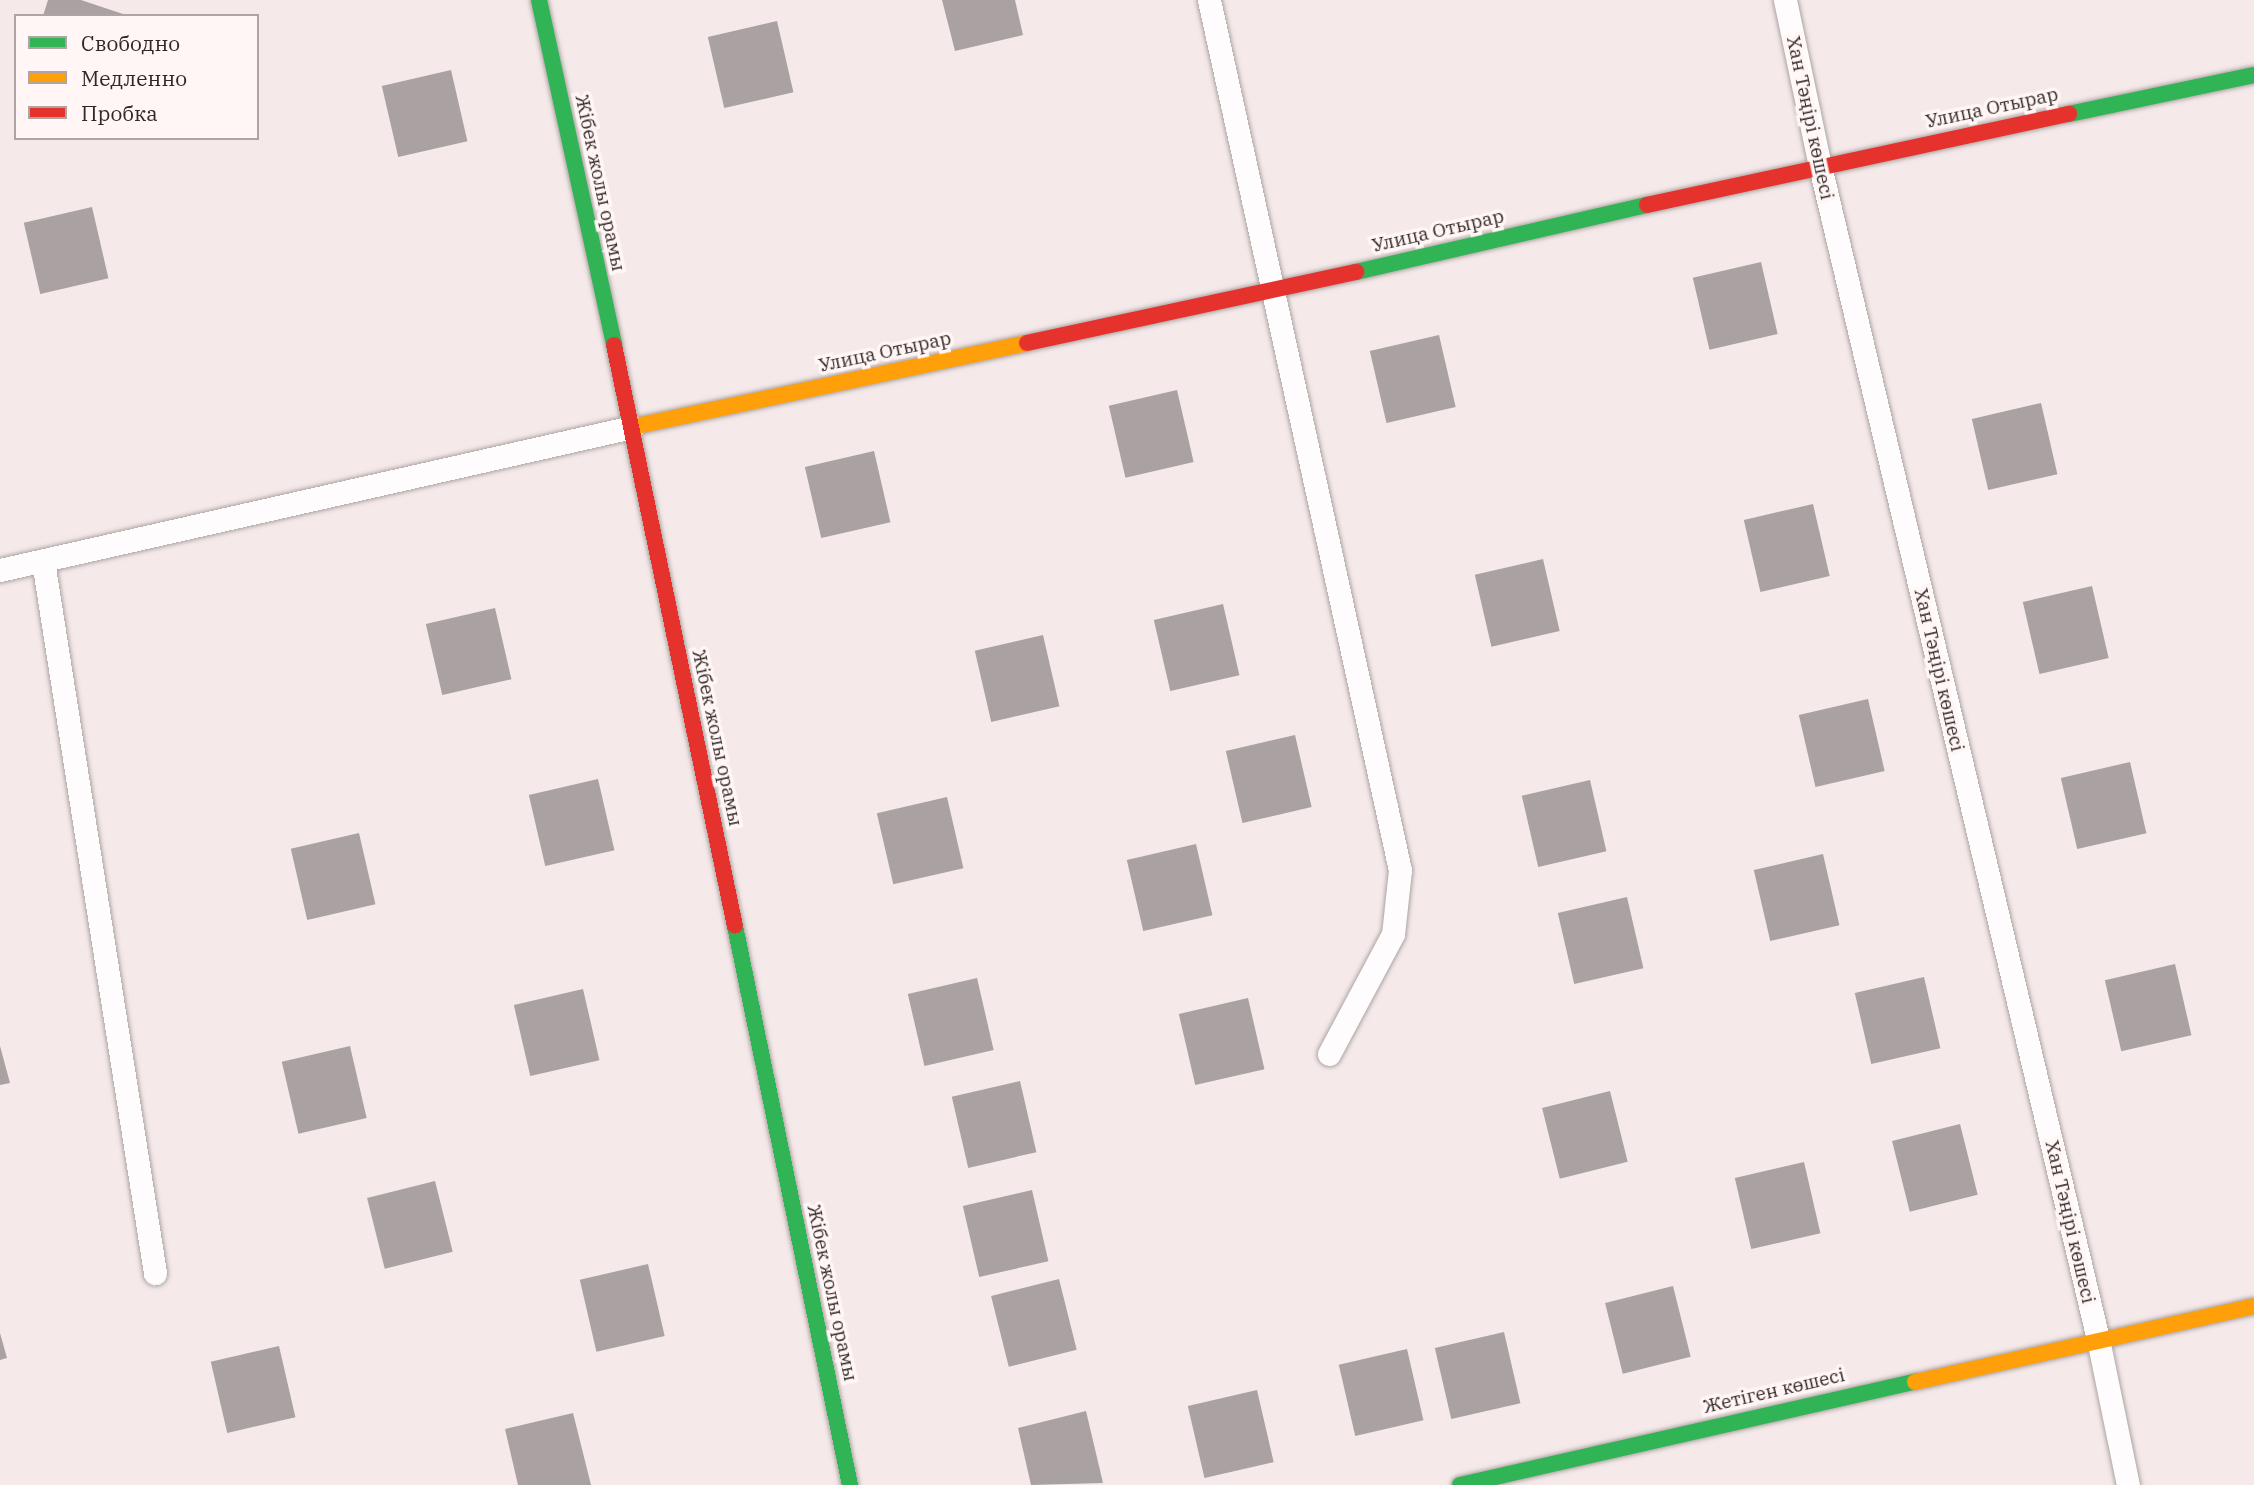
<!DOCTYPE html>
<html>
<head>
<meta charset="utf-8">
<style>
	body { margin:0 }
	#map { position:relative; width:2254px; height:1485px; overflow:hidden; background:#f5eae9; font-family:"IBM Plex Serif",serif }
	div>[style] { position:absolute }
	.building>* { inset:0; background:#a9a1a2; transform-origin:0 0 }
	.roads { filter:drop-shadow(0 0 2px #aca4a3) drop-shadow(0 0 2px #aca4a3) }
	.lane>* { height:23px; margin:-11.5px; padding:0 11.5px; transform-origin:11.5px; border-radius:11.5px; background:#fefcfc }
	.fast>* { height:16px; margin:-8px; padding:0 8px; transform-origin:8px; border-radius:8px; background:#30b455 }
	.slow>* { height:16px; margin:-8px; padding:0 8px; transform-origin:8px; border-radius:8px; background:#ff9f0a }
	.jam>* { height:16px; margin:-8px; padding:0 8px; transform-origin:8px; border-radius:8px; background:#e5322d }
	span { translate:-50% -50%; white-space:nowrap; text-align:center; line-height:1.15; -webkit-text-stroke:7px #fff6f5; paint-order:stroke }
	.street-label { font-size:19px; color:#312928 }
	.legend { position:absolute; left:14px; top:14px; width:245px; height:126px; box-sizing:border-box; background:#fff6f5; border:2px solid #ada4a3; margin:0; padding:9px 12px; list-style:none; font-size:21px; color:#312928 }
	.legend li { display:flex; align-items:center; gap:14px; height:35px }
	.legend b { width:35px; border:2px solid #ada4a3 }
</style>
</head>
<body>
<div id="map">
	<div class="building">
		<div style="clip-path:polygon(48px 0,81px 0,129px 16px,43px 16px)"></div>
		<div style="clip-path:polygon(942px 0,1015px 0,1023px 35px,955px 51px)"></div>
		<div style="left:777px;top:21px;width:73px;height:71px;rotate:77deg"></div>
		<div style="left:451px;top:70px;width:73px;height:71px;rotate:77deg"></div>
		<div style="left:92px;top:207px;width:73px;height:70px;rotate:77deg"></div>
		<div style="left:1761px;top:262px;width:74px;height:70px;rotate:77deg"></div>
		<div style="left:1439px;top:335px;width:74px;height:71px;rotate:77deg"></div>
		<div style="left:1177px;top:390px;width:74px;height:70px;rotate:77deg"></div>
		<div style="left:2041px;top:403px;width:73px;height:71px;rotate:77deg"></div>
		<div style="left:874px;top:451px;width:73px;height:71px;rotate:77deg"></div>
		<div style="left:1813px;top:504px;width:74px;height:71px;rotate:77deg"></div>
		<div style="left:1543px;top:559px;width:74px;height:70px;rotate:77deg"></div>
		<div style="left:2092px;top:586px;width:74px;height:71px;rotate:77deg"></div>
		<div style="left:1223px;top:604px;width:73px;height:71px;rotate:77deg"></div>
		<div style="left:495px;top:608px;width:73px;height:71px;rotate:77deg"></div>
		<div style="left:1043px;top:635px;width:73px;height:70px;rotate:77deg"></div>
		<div style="left:1868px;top:699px;width:74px;height:71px;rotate:77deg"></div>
		<div style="left:1295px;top:735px;width:74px;height:71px;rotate:77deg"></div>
		<div style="left:2130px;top:762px;width:73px;height:71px;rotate:77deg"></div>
		<div style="left:598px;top:779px;width:73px;height:71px;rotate:77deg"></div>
		<div style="left:1590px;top:780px;width:73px;height:70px;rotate:77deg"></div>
		<div style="left:947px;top:797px;width:73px;height:72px;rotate:77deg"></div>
		<div style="left:359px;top:833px;width:73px;height:70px;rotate:77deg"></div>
		<div style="left:1196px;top:844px;width:73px;height:71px;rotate:77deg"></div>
		<div style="left:1823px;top:854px;width:73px;height:71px;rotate:77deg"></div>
		<div style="left:1627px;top:897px;width:73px;height:71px;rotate:77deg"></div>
		<div style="left:2175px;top:964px;width:73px;height:72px;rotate:77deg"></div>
		<div style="left:1924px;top:977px;width:73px;height:71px;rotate:77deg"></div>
		<div style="left:977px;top:978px;width:74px;height:71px;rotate:77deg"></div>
		<div style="left:583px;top:989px;width:73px;height:71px;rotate:77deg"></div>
		<div style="left:1248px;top:998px;width:73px;height:71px;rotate:77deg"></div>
		<div style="clip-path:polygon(0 1046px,10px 1083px,0 1085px)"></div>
		<div style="left:350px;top:1046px;width:74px;height:70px;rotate:77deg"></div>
		<div style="left:1020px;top:1081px;width:73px;height:70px;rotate:77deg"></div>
		<div style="left:1610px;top:1091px;width:73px;height:70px;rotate:76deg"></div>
		<div style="left:1960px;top:1124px;width:73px;height:70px;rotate:76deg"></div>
		<div style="left:1804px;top:1162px;width:73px;height:71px;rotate:77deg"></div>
		<div style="left:435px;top:1181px;width:73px;height:70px;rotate:76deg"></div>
		<div style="left:1032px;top:1190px;width:73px;height:71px;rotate:77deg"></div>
		<div style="left:648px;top:1264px;width:74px;height:70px;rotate:77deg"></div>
		<div style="left:1059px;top:1279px;width:73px;height:70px;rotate:76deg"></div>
		<div style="left:1673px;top:1286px;width:73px;height:70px;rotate:76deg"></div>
		<div style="left:1504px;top:1332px;width:73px;height:71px;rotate:77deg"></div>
		<div style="clip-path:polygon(0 1333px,7px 1358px,0 1360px)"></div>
		<div style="left:279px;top:1346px;width:73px;height:70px;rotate:77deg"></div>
		<div style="left:1407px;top:1349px;width:73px;height:70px;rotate:77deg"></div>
		<div style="left:1257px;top:1390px;width:74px;height:71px;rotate:77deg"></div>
		<div style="clip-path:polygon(1086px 1411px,1103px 1483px,1031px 1485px,1018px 1428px)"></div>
		<div style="clip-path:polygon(573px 1413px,591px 1485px,518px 1485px,505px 1429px)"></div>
	</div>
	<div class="roads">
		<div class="lane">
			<div style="left:1209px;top:0;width:891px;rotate:77.62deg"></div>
			<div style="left:1400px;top:870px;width:64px;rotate:96.2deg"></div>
			<div style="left:1393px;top:934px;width:136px;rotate:118.1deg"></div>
			<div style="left:1785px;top:0;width:170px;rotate:78.1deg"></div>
			<div style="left:1820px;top:166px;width:1205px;rotate:76.67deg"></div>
			<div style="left:2098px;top:1339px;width:149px;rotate:78.4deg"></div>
			<div style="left:43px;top:561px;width:721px;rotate:81.06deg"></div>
			<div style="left:0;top:570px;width:648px;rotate:-12.75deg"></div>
		</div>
		<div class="fast">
			<div style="left:539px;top:0;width:353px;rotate:77.7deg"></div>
			<div style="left:2069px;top:114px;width:189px;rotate:-11.9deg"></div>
			<div style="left:1356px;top:272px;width:299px;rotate:-13deg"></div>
			<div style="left:735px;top:926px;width:571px;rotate:78.38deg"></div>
			<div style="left:1460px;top:1485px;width:467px;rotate:-12.8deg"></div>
		</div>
		<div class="slow">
			<div style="left:632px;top:427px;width:404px;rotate:-12deg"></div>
			<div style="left:1915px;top:1382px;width:347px;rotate:-12.6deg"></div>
		</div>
		<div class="jam">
			<div style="left:1647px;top:205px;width:432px;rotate:-12.2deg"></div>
			<div style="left:1027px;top:343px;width:337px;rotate:-12.2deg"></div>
			<div style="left:614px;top:345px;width:593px;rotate:78.24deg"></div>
		</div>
	</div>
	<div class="street-label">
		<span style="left:1992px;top:108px;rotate:-12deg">Улица Отырар</span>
		<span style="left:1810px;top:118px;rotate:78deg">Хан Тәңірі көшесі</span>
		<span style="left:600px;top:183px;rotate:78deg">Жібек жолы орамы</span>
		<span style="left:1438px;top:231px;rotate:-13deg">Улица Отырар</span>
		<span style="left:885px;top:352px;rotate:-12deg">Улица Отырар</span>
		<span style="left:1939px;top:670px;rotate:77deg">Хан Тәңірі көшесі</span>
		<span style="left:717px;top:738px;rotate:78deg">Жібек жолы орамы</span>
		<span style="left:2070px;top:1222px;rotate:77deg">Хан Тәңірі көшесі</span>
		<span style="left:832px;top:1293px;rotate:78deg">Жібек жолы орамы</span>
		<span style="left:1774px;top:1391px;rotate:-13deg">Жетіген көшесі</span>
	</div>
	<ul class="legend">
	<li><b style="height:9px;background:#30b455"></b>Свободно</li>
	<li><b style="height:9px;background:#ff9f0a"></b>Медленно</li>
	<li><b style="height:9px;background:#e5322d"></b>Пробка</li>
	</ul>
</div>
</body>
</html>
